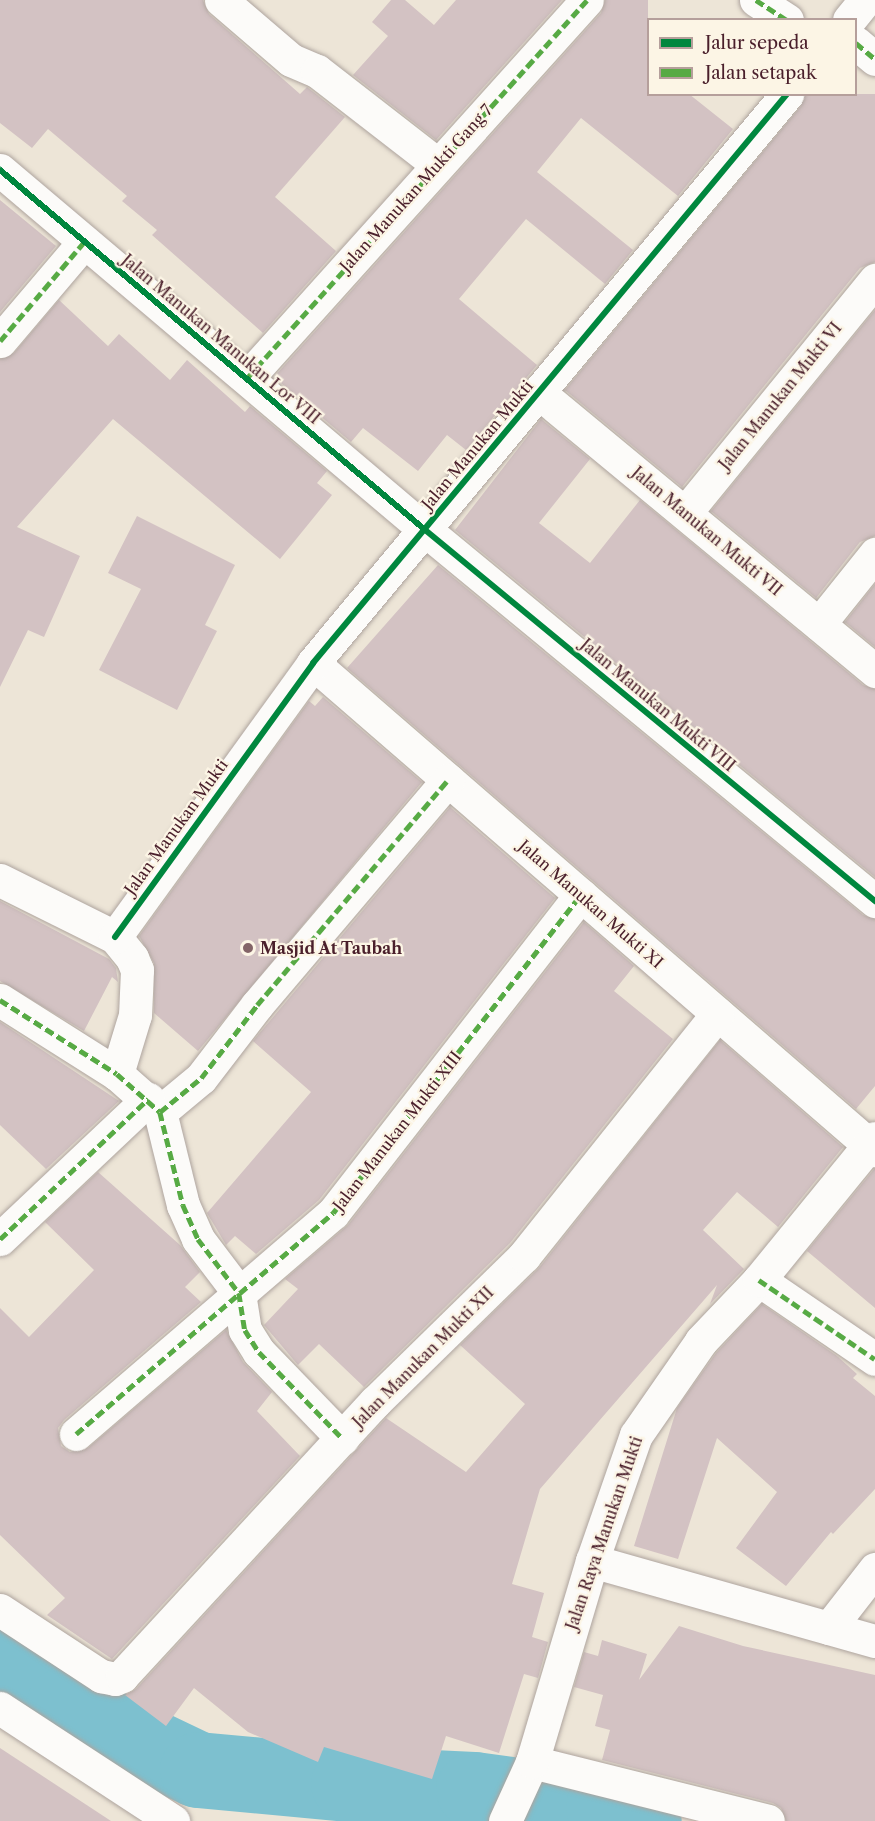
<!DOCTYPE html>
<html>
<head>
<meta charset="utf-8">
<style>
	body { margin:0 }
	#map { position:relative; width:875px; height:1821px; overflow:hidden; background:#ede5d7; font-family:"Libre Caslon Text",serif }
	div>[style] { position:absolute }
	.river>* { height:76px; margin:-38px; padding:0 38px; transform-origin:38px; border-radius:38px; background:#7dc0cf }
	.building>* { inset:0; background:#d3c2c3 }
	.roads { filter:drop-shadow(0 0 2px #aea49e) drop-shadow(0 0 2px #aea49e) }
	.street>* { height:33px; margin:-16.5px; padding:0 16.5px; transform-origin:16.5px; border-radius:16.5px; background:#fcfbf9 }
	.quiet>* { height:4.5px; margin-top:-2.25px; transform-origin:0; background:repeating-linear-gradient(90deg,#57aa44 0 9px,transparent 0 13.5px) }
	.cycleway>* { height:6px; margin:-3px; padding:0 3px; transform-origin:3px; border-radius:3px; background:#00873e }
	.dots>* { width:16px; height:16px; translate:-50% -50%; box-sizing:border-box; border:3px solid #fcf5e5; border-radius:50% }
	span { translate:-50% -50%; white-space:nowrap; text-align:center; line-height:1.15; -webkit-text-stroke:4.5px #fcf5e5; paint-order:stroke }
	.street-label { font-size:16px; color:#4a1f2b }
	.poi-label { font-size:16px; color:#4a1f2b; font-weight:700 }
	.left { translate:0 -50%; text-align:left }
	.legend { position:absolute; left:647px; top:18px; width:210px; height:78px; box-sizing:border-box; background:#fcf5e5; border:2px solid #b59f9b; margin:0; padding:8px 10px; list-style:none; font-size:18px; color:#4a1f2b }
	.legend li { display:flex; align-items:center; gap:12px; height:30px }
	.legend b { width:30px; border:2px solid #b59f9b }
</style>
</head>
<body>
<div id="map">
	<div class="river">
		<div style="left:0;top:1663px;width:77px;rotate:33.9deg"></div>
		<div style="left:64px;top:1706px;width:148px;rotate:25.5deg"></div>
		<div style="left:198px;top:1770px;width:152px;rotate:5.3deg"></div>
		<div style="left:349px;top:1784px;width:125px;rotate:2.7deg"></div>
		<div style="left:474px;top:1790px;width:131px;rotate:7.5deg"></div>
		<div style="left:604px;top:1807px;width:42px;rotate:19.3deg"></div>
	</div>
	<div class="building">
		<div style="clip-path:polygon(0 0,203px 0,209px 14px,300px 94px,307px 87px,345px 117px,275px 197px,336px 251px,263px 333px,152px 235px,157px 230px,122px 201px,127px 196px,48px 129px,32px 148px,0 123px)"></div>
		<div style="clip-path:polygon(391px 0,405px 0,434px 25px,456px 0,562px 0,436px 140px,353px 75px,388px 36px,372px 22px)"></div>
		<div style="clip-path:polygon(605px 0,648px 0,648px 94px,689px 94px,733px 129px,678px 196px,581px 118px,537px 172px,633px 250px,605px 284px,526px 219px,459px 299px,537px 365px,466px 450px,447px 435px,418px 471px,363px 428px,351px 442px,274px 377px,601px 13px)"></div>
		<div style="clip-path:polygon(805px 94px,875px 94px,875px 262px,860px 268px,682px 487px,565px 390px,801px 106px)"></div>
		<div style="clip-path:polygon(0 200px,56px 246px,0 312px)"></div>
		<div style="clip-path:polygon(59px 300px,108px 346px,119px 334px,170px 380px,187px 360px,245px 412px,250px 406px,327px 471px,317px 483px,332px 495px,280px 559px,113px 419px,17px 527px,80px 556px,44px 637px,28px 630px,0 687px,0 359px,14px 353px)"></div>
		<div style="clip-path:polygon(875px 310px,875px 536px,860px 542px,816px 598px,711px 511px)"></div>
		<div style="clip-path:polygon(541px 419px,590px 459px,539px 523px,590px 563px,640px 500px,863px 685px,875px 689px,875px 877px,455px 530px)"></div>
		<div style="clip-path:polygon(137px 516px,235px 565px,205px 625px,217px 631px,177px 710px,99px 670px,141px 589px,108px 573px)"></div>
		<div style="clip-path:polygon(438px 565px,863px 915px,875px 919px,875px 1086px,856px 1109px,347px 668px)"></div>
		<div style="clip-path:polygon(875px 584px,875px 647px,845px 622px)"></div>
		<div style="clip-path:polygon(323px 697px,422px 782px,198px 1051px,154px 1013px,154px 963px,139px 936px,309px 701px,315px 706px)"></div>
		<div style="clip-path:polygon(450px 807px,555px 898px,319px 1200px,256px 1254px,235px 1236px,226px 1245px,207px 1213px,311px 1092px,253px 1041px)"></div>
		<div style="clip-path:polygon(0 901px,109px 959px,116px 968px,118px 982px,112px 977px,84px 1031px,0 981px)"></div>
		<div style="clip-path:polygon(584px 922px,634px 966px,614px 991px,673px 1039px,510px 1243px,364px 1387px,319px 1344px,298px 1365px,264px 1325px,298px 1289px,285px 1279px,348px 1225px)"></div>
		<div style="clip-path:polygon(0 1022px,119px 1101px,46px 1169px,0 1125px)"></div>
		<div style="clip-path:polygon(720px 1040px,843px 1147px,778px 1227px,737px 1192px,703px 1230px,744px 1269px,710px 1304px,717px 1285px,540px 1489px,512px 1584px,544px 1593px,532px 1637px,548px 1642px,538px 1678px,524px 1674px,499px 1753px,446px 1736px,432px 1779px,324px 1747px,318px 1762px,248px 1732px,194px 1688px,166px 1726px,125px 1695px,136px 1689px,386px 1418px,466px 1472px,525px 1404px,460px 1345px,539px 1268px)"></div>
		<div style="clip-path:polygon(875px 1168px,875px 1308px,807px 1251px)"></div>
		<div style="clip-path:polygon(98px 1172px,180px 1245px,200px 1272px,185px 1287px,201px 1302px,64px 1420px,58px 1428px,61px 1446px,70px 1452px,88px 1448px,226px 1330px,243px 1362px,272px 1392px,257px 1411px,300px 1456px,112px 1659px,47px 1615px,65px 1598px,0 1535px,0 1308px,29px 1337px,94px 1270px,45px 1222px)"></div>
		<div style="clip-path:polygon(762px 1304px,837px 1356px,857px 1374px,853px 1378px,875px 1396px,875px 1489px,833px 1534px,831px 1532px,786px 1586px,736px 1548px,777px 1492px,717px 1438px,678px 1559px,634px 1546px,677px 1408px,716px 1353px)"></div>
		<div style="clip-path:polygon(679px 1626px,743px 1646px,875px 1675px,875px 1821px,786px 1821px,781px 1808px,773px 1803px,602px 1760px,610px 1730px,595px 1726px,603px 1695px,574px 1687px,584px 1652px,598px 1656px,602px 1640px,647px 1654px,639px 1680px)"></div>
		<div style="clip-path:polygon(0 1748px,111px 1821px,0 1821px)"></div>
	</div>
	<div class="roads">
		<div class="street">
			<div style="left:221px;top:0;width:92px;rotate:40.6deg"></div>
			<div style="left:291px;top:60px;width:28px;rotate:23deg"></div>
			<div style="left:317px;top:71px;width:152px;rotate:37.8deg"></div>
			<div style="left:756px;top:0;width:37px;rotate:33deg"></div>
			<div style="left:849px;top:20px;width:26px;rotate:-51deg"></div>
			<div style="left:856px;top:43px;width:25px;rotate:40deg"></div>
			<div style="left:0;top:170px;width:556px;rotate:40.25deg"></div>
			<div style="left:424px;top:529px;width:585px;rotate:39.52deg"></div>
			<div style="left:0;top:341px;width:130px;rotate:-49.7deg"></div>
			<div style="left:247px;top:378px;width:508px;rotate:-48.03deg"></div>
			<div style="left:538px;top:392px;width:438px;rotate:39.6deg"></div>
			<div style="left:685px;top:513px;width:301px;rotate:-50.8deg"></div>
			<div style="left:819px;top:624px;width:90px;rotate:-51.3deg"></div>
			<div style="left:313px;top:663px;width:744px;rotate:40.91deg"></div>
			<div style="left:0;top:880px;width:128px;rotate:26.4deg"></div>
			<div style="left:115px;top:937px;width:27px;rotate:51deg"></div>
			<div style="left:132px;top:958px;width:13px;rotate:67deg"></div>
			<div style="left:137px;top:970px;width:45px;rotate:92.5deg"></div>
			<div style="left:135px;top:1015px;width:62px;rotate:107deg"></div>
			<div style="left:115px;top:937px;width:338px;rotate:-54.1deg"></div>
			<div style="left:313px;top:663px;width:741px;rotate:-50.2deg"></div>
			<div style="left:0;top:1000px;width:138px;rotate:32.3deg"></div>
			<div style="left:117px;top:1074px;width:57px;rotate:41.5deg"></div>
			<div style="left:160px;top:1112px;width:96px;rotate:76.1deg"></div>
			<div style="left:183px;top:1205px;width:37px;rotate:66deg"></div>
			<div style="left:198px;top:1239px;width:68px;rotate:52.8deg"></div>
			<div style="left:239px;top:1293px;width:37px;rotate:81deg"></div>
			<div style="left:245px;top:1330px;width:26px;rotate:58deg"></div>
			<div style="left:259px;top:1352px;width:120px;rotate:46deg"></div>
			<div style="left:160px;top:1112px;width:53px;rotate:-39.7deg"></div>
			<div style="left:201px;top:1078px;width:92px;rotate:-52.5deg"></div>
			<div style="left:257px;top:1005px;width:295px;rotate:-49.7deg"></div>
			<div style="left:0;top:1239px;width:204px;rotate:-43.4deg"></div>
			<div style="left:759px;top:1280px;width:140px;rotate:34.3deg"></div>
			<div style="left:76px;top:1434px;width:339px;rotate:-40.7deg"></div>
			<div style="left:333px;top:1213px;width:403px;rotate:-52.1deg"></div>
			<div style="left:592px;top:1561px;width:294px;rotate:15.8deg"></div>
			<div style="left:0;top:1610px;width:121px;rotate:33.2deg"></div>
			<div style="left:101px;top:1676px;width:14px;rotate:12deg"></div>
			<div style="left:115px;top:1679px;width:8px;rotate:-23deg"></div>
			<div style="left:122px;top:1676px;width:373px;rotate:-47.3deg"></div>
			<div style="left:375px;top:1402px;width:209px;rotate:-44.4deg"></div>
			<div style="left:524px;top:1256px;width:310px;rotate:-51.4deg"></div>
			<div style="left:829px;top:1628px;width:75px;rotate:-52.1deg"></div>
			<div style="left:0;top:1708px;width:207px;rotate:33.2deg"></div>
			<div style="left:532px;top:1762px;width:243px;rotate:14deg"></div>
			<div style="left:505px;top:1821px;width:65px;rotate:-65.4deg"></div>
			<div style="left:532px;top:1762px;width:210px;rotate:-73.4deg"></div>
			<div style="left:592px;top:1561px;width:133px;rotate:-70.8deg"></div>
			<div style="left:636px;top:1435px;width:114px;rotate:-55.3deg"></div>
			<div style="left:701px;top:1341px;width:84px;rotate:-46.4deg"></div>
			<div style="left:759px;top:1280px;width:183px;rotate:-50.8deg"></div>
		</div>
	</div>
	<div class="quiet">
		<div style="left:756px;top:0;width:37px;rotate:33deg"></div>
		<div style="left:856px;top:43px;width:25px;rotate:40deg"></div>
		<div style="left:0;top:341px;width:130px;rotate:-49.7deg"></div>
		<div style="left:247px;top:378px;width:508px;rotate:-48.03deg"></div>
		<div style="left:0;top:1000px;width:138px;rotate:32.3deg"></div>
		<div style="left:117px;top:1074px;width:57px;rotate:41.5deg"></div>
		<div style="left:160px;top:1112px;width:96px;rotate:76.1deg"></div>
		<div style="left:183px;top:1205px;width:37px;rotate:66deg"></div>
		<div style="left:198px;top:1239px;width:68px;rotate:52.8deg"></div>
		<div style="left:239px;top:1293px;width:37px;rotate:81deg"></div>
		<div style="left:245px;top:1330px;width:26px;rotate:58deg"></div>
		<div style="left:259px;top:1352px;width:120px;rotate:46deg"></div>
		<div style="left:160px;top:1112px;width:53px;rotate:-39.7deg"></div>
		<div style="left:201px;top:1078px;width:92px;rotate:-52.5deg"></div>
		<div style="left:257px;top:1005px;width:295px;rotate:-49.7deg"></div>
		<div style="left:0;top:1239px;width:204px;rotate:-43.4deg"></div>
		<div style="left:759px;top:1280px;width:140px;rotate:34.3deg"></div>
		<div style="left:76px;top:1434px;width:339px;rotate:-40.7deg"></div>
		<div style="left:333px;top:1213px;width:403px;rotate:-52.1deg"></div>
	</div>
	<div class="cycleway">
		<div style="left:0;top:170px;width:556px;rotate:40.25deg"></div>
		<div style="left:424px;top:529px;width:585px;rotate:39.52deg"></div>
		<div style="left:115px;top:937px;width:338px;rotate:-54.1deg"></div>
		<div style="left:313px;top:663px;width:741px;rotate:-50.2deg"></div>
	</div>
	<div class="dots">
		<div style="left:248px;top:948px;background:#836467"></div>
	</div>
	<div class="street-label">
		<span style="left:416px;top:188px;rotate:-48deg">Jalan Manukan Mukti Gang 7</span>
		<span style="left:221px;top:339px;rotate:40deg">Jalan Manukan Manukan Lor VIII</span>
		<span style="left:780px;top:396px;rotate:-51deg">Jalan Manukan Mukti VI</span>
		<span style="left:477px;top:445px;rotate:-50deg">Jalan Manukan Mukti</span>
		<span style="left:707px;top:531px;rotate:40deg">Jalan Manukan Mukti VII</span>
		<span style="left:658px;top:705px;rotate:40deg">Jalan Manukan Mukti VIII</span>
		<span style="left:176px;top:827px;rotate:-54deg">Jalan Manukan Mukti</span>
		<span style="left:591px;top:904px;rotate:41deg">Jalan Manukan Mukti XI</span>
		<span style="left:397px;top:1131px;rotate:-52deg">Jalan Manukan Mukti XIII</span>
		<span style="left:423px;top:1357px;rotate:-45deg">Jalan Manukan Mukti XII</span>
		<span style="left:604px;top:1533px;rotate:-71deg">Jalan Raya Manukan Mukti</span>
	</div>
	<div class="poi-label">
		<span class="left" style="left:260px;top:948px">Masjid At Taubah</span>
	</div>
	<ul class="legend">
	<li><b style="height:8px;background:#00873e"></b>Jalur sepeda</li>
	<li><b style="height:8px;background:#57aa44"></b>Jalan setapak</li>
	</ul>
</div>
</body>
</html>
